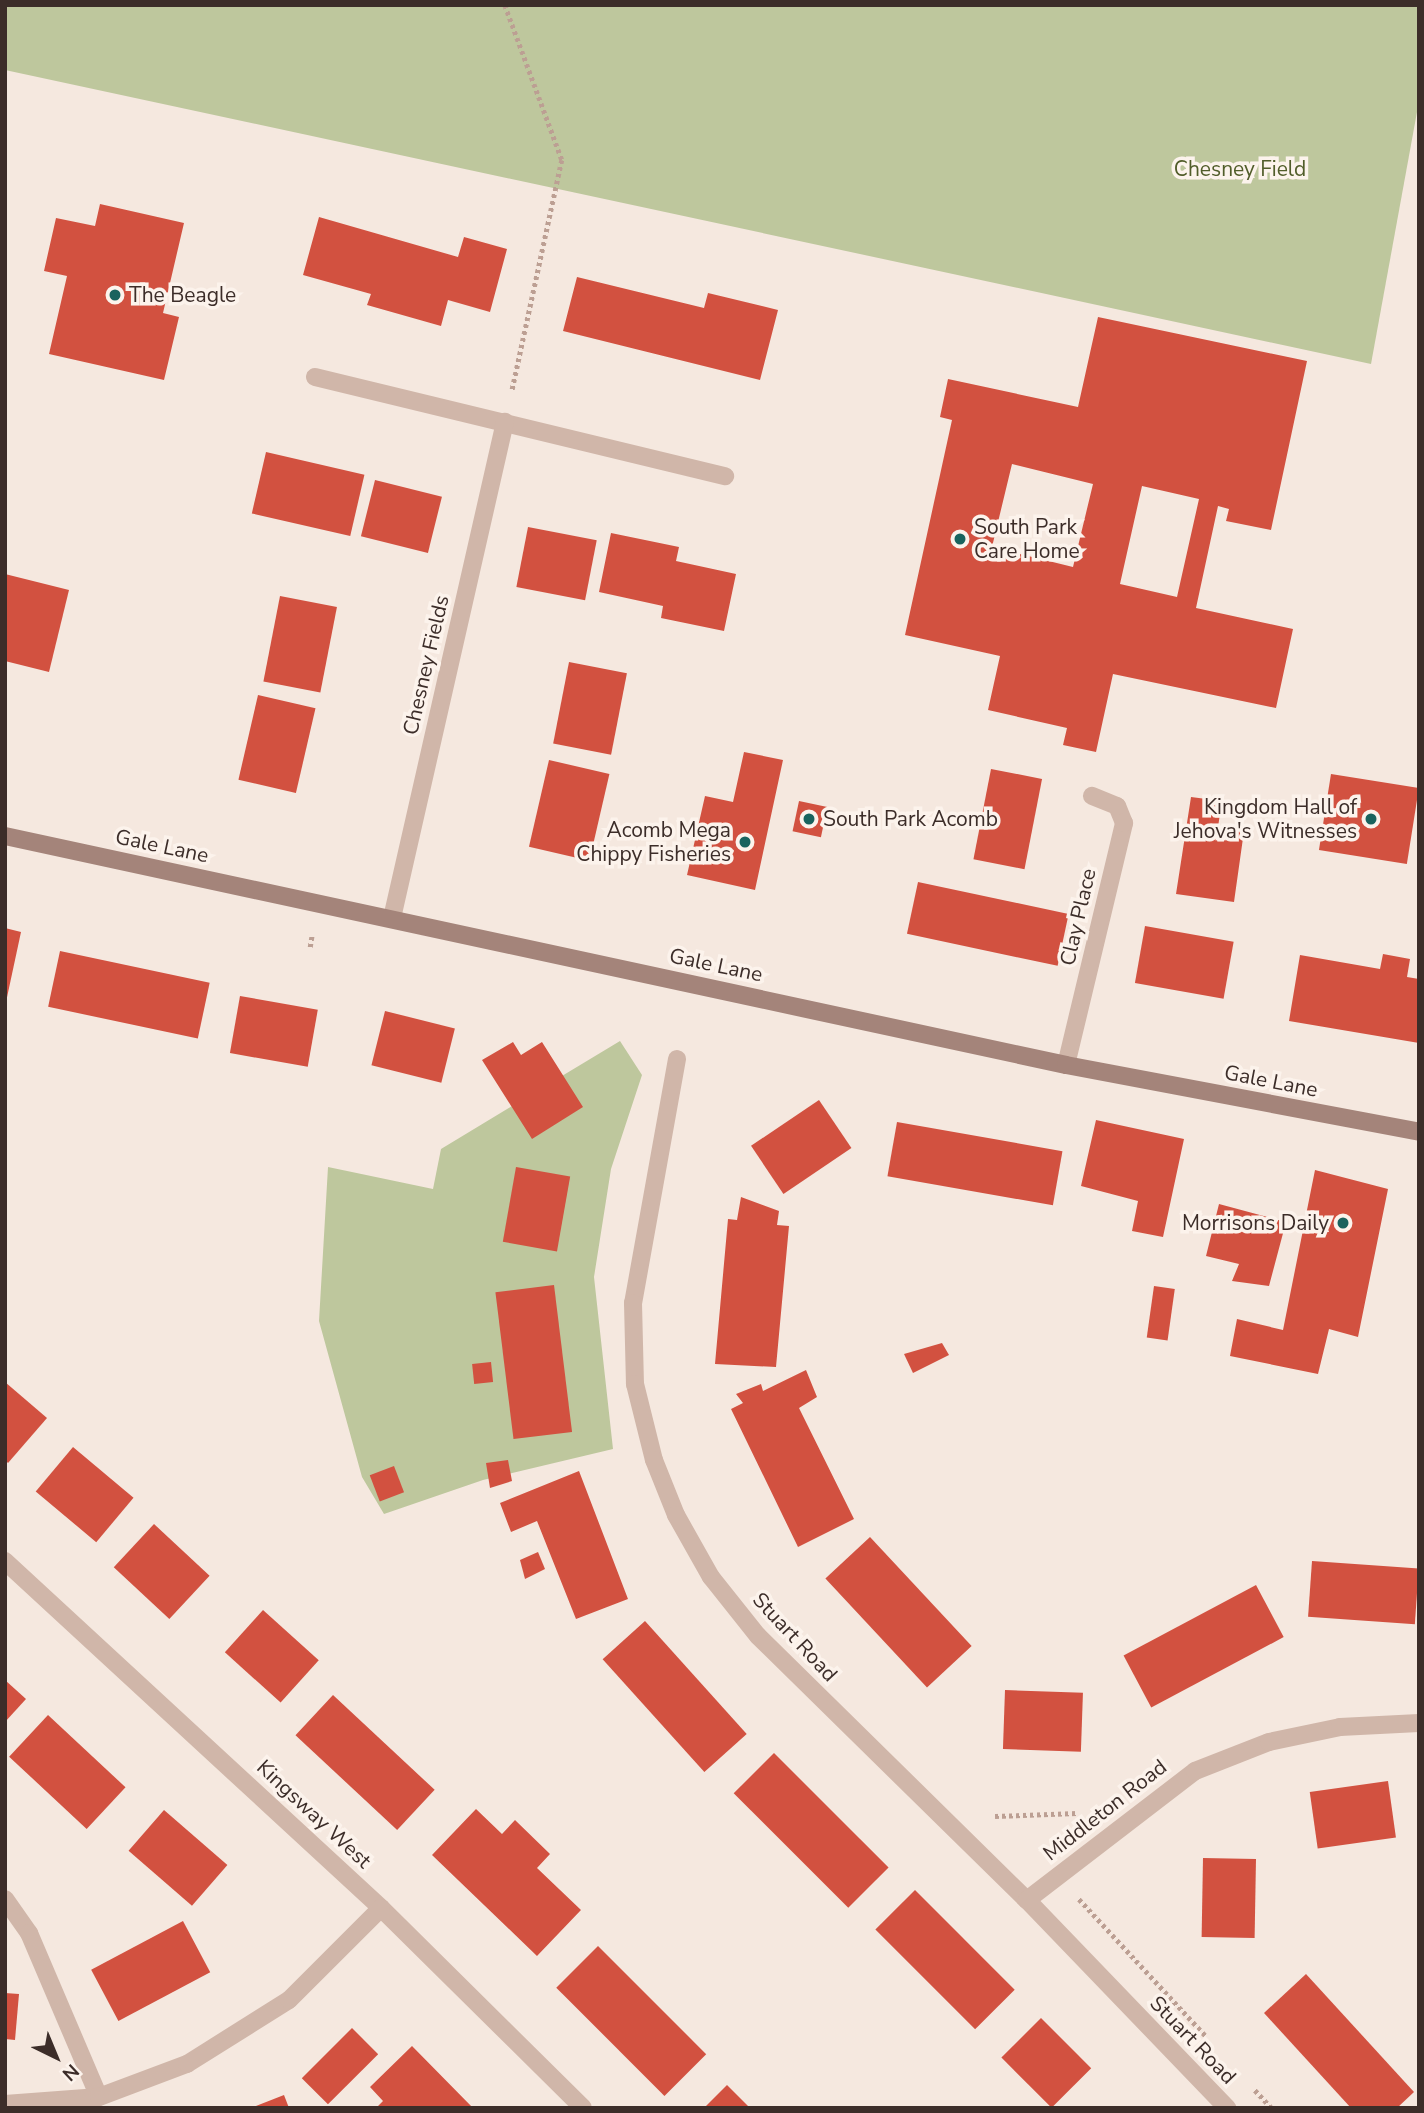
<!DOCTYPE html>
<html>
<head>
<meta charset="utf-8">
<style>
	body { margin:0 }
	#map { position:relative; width:1424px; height:2113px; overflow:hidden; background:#f5e8df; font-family:"Nunito Sans",sans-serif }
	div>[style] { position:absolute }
	.green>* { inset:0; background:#bec79d }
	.building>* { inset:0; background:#d25140; transform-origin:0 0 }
	.path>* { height:4.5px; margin-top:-2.25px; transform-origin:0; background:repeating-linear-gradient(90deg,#bc9f93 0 3.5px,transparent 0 7px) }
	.lane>* { height:18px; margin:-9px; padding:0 9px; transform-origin:9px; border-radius:9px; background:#d0b6a9 }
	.street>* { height:18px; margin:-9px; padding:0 9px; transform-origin:9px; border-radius:9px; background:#d0b6a9 }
	.secondary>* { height:18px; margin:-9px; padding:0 9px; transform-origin:9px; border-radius:9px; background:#a4847a }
	.dots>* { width:19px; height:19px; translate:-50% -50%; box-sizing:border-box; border:4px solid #fcf3ec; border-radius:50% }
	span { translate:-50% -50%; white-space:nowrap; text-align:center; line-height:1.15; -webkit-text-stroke:7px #fcf3ec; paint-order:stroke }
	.park-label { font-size:21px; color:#515d2a }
	.poi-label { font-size:21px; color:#3c2d29 }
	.left { translate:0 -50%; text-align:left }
	.right { translate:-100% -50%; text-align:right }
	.street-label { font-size:21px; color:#3c2d29 }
	.frame { position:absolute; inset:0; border:7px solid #3c2d29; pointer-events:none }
	.north { position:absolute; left:21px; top:2022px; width:70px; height:70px; -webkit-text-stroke:5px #fcf3ec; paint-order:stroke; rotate:137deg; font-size:19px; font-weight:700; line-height:28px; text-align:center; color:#3c2d29 }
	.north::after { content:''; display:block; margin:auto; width:24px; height:32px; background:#3c2d29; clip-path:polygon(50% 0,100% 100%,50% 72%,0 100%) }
</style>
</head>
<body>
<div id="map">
	<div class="green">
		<div style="clip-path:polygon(5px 5px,1419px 5px,1419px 101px,1371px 364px,5px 70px)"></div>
		<div style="clip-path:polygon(620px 1041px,642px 1075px,611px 1169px,594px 1277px,613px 1449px,483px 1480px,384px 1514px,362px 1477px,319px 1321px,328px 1167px,433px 1189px,441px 1149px)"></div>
	</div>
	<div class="building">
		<div style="clip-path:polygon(100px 204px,184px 223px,163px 313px,179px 317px,164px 380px,49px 354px,67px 276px,44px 271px,56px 218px,95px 226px)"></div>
		<div style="clip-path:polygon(319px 217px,458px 257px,464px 237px,507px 249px,490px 312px,448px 300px,441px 326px,367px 305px,371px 294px,303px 275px)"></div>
		<div style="clip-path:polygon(577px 277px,704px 308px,708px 293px,778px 310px,760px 380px,563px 331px)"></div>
		<div style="clip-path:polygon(evenodd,1098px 317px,1307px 361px,1271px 530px,1226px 521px,1229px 509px,1218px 506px,1196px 608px,1293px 629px,1276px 708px,1113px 674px,1096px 752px,1063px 745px,1067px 728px,988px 710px,1000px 656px,905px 635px,952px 420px,940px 417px,948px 379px,1078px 407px,1098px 317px,1012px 464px,1093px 484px,1073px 567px,992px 547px,1012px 464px,1098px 317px,1142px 486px,1199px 499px,1177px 597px,1120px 584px,1142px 486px)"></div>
		<div style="left:266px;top:452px;width:101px;height:63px;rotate:13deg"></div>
		<div style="left:375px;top:480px;width:69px;height:58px;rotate:14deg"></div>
		<div style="left:528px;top:527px;width:70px;height:61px;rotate:11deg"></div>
		<div style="clip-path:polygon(611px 533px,679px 547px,676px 561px,736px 574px,724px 631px,661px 618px,663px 606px,599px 592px)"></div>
		<div style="clip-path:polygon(5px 574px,69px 590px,49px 672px,5px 661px)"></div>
		<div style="left:280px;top:596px;width:58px;height:87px;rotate:11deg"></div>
		<div style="left:569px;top:662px;width:59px;height:83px;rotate:11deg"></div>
		<div style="left:258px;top:695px;width:59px;height:87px;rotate:13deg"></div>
		<div style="clip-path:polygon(744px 752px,783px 760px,755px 890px,687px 875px,705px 796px,733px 802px)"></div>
		<div style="left:549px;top:760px;width:62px;height:89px;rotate:13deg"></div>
		<div style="left:991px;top:769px;width:52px;height:92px;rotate:11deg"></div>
		<div style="left:1331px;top:774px;width:89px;height:77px;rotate:9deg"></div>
		<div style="clip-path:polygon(1191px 797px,1222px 801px,1218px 827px,1244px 831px,1234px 902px,1176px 894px)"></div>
		<div style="left:799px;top:801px;width:29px;height:31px;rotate:12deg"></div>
		<div style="left:918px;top:882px;width:154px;height:53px;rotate:12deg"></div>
		<div style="left:1145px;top:926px;width:90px;height:58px;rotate:10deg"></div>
		<div style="clip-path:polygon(5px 928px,21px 932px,6px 1002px,5px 1002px)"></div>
		<div style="left:60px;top:951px;width:153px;height:57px;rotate:12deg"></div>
		<div style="clip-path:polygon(1383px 954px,1410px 959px,1407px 977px,1419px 979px,1419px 1043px,1289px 1021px,1300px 955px,1380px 969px)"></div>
		<div style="left:240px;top:996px;width:79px;height:58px;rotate:10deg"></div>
		<div style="left:385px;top:1011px;width:72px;height:56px;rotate:14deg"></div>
		<div style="clip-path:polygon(513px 1042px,521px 1055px,542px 1042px,583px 1107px,532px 1139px,482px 1060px)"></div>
		<div style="left:819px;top:1100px;width:58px;height:82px;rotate:56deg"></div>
		<div style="clip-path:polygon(1096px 1120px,1184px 1139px,1163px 1237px,1132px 1231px,1138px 1201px,1081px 1186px)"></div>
		<div style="left:897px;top:1122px;width:168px;height:55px;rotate:10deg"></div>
		<div style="left:516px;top:1167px;width:55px;height:76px;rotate:10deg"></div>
		<div style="clip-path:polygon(1315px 1170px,1388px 1189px,1358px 1337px,1329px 1329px,1318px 1374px,1230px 1356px,1237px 1319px,1283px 1330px)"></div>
		<div style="clip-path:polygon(741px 1197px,779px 1211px,777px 1225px,789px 1226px,776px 1367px,715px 1364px,728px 1219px,737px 1220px)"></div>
		<div style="clip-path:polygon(1219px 1204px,1286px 1222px,1269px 1286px,1232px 1281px,1239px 1264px,1206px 1256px)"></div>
		<div style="left:554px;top:1285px;width:148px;height:59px;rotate:83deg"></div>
		<div style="left:1154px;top:1286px;width:21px;height:52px;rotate:8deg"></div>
		<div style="clip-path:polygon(942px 1343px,949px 1355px,913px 1373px,904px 1354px)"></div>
		<div style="left:491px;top:1362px;width:20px;height:19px;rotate:84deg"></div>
		<div style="clip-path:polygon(806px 1370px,817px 1397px,799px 1408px,854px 1519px,798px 1547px,731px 1409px,743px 1403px,736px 1394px,761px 1384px,763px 1391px)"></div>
		<div style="clip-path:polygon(5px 1382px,47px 1418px,8px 1463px,5px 1460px)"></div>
		<div style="left:73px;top:1447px;width:79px;height:58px;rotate:40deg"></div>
		<div style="clip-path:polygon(508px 1460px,512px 1481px,490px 1488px,486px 1463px)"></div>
		<div style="left:394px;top:1466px;width:28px;height:26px;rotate:69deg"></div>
		<div style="clip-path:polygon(579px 1471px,628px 1599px,576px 1619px,537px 1521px,511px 1532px,500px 1503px)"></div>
		<div style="left:154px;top:1524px;width:76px;height:59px;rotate:43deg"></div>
		<div style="left:870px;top:1537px;width:149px;height:61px;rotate:47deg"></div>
		<div style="clip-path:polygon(538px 1552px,545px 1569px,525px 1579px,520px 1560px)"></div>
		<div style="left:1312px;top:1561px;width:107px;height:56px;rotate:4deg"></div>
		<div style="left:1256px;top:1585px;width:59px;height:150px;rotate:62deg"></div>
		<div style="left:263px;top:1610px;width:75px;height:57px;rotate:42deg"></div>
		<div style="left:645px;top:1621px;width:152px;height:57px;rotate:48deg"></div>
		<div style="clip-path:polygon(5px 1680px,26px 1699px,5px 1722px)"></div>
		<div style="left:1005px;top:1690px;width:78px;height:59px;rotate:2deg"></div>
		<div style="left:333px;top:1695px;width:139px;height:55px;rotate:43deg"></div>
		<div style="left:48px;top:1715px;width:106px;height:57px;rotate:43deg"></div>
		<div style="left:774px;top:1753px;width:162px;height:57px;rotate:45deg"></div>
		<div style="left:1388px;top:1781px;width:57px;height:79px;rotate:82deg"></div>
		<div style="clip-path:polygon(476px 1809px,502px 1834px,515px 1820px,550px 1854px,537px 1868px,581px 1910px,537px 1956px,432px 1855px)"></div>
		<div style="left:164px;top:1810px;width:84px;height:54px;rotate:41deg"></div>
		<div style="left:1203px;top:1858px;width:53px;height:79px;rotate:1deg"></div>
		<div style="left:915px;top:1890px;width:141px;height:56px;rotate:45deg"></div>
		<div style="left:183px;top:1921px;width:58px;height:104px;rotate:62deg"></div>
		<div style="left:598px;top:1946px;width:153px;height:59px;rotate:45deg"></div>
		<div style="clip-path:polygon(1306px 1974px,1414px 2092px,1397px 2108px,1351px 2108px,1264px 2013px)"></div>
		<div style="clip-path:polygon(5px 1993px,19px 1994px,15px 2040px,5px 2039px)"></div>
		<div style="left:1041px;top:2018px;width:71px;height:56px;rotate:45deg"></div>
		<div style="left:352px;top:2028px;width:37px;height:71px;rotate:45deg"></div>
		<div style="clip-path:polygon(412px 2046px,473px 2108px,376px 2108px,383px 2101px,370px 2087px)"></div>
		<div style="clip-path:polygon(727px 2085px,750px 2108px,704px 2108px)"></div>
		<div style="clip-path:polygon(284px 2095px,289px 2108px,251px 2108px)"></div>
	</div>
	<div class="path">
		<div style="left:505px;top:5px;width:165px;rotate:69.8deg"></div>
		<div style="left:562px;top:160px;width:236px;rotate:102.2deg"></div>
		<div style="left:310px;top:947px;width:13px;rotate:-81deg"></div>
		<div style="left:995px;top:1816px;width:82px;rotate:-2.1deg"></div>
		<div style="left:1079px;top:1899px;width:188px;rotate:47.2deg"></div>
		<div style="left:1255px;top:2090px;width:25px;rotate:47deg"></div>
	</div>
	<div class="lane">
		<div style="left:5px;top:1899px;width:42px;rotate:54.8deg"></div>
		<div style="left:29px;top:1933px;width:178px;rotate:66.9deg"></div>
	</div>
	<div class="street">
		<div style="left:315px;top:377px;width:422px;rotate:13.6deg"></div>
		<div style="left:392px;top:918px;width:509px;rotate:-77.17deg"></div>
		<div style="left:677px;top:1059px;width:248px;rotate:100.2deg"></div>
		<div style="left:633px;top:1303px;width:81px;rotate:88.6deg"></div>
		<div style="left:635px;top:1384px;width:78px;rotate:76deg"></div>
		<div style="left:654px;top:1460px;width:59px;rotate:68.2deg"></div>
		<div style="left:676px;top:1515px;width:71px;rotate:60.6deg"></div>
		<div style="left:711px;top:1577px;width:75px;rotate:51.5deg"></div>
		<div style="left:758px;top:1636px;width:377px;rotate:44.5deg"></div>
		<div style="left:1027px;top:1900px;width:289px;rotate:46.1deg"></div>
		<div style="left:1066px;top:1065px;width:249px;rotate:-76.5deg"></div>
		<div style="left:1124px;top:823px;width:18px;rotate:-112deg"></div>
		<div style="left:1117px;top:806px;width:27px;rotate:-158deg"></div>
		<div style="left:5px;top:1561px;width:512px;rotate:42.7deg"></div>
		<div style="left:381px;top:1908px;width:284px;rotate:44.7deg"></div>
		<div style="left:1027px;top:1900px;width:212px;rotate:-37.5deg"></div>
		<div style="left:1195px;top:1771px;width:79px;rotate:-21.4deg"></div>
		<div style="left:1269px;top:1742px;width:73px;rotate:-11.9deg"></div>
		<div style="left:1340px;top:1727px;width:79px;rotate:-2.9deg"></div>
		<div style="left:5px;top:2104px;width:94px;rotate:-4.3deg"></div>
		<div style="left:99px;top:2097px;width:94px;rotate:-20.6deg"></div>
		<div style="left:187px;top:2064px;width:120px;rotate:-32.1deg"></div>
		<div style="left:289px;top:2000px;width:130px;rotate:-45deg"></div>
	</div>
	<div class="secondary">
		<div style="left:5px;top:836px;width:1085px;rotate:12.18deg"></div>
		<div style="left:1066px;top:1065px;width:359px;rotate:10.7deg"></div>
	</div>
	<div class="dots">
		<div style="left:115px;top:295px;background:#1a635e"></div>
		<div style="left:960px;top:539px;background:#1a635e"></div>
		<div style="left:809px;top:819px;background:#1a635e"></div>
		<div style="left:1371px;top:819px;background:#1a635e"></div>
		<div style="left:745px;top:842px;background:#1a635e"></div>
		<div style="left:1343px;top:1223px;background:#1a635e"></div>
	</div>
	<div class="park-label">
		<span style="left:1240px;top:169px">Chesney Field</span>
	</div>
	<div class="poi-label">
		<span class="left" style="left:129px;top:295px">The Beagle</span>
		<span class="left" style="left:974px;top:539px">South Park<br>Care Home</span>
		<span class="right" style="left:1357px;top:819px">Kingdom Hall of<br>Jehova's Witnesses</span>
		<span class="left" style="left:823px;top:819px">South Park Acomb</span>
		<span class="right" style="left:731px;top:842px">Acomb Mega<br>Chippy Fisheries</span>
		<span class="right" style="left:1329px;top:1223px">Morrisons Daily</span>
	</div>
	<div class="street-label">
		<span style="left:426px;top:665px;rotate:-77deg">Chesney Fields</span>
		<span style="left:162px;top:846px;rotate:12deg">Gale Lane</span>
		<span style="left:1078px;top:917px;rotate:-77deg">Clay Place</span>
		<span style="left:716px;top:965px;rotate:12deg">Gale Lane</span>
		<span style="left:1271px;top:1081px;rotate:11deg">Gale Lane</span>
		<span style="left:795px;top:1637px;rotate:47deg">Stuart Road</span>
		<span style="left:1105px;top:1810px;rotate:-38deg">Middleton Road</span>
		<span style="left:314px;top:1814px;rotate:43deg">Kingsway West</span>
		<span style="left:1193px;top:2040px;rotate:46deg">Stuart Road</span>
	</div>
	<div class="frame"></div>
	<div class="north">N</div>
</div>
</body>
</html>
